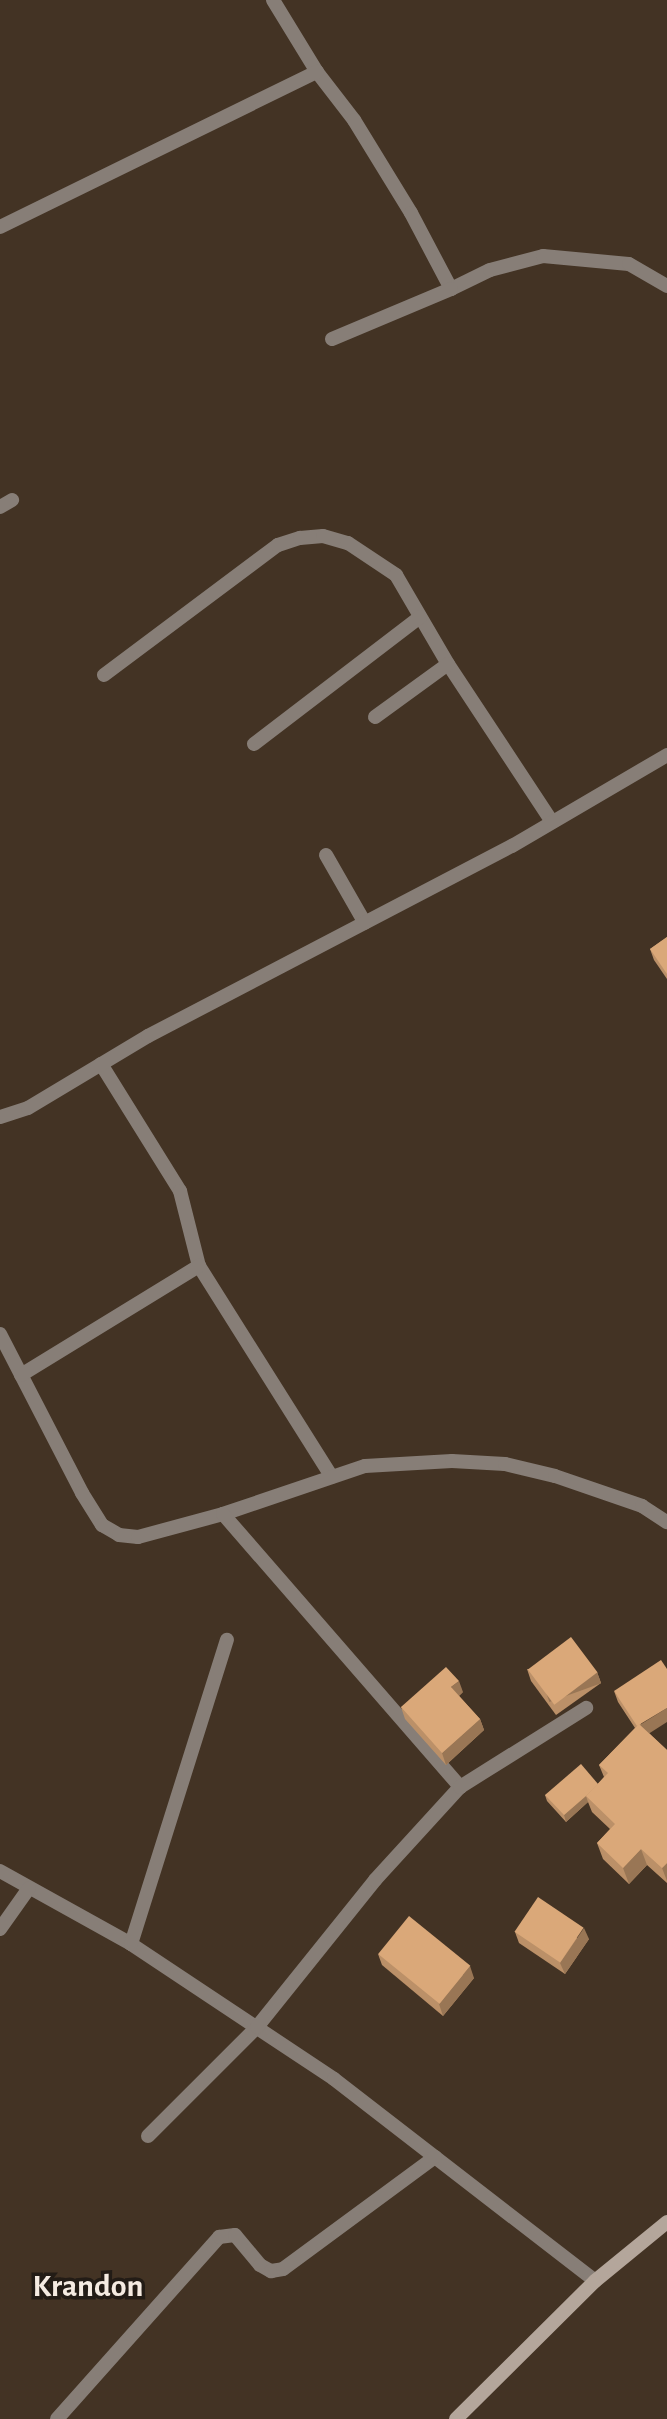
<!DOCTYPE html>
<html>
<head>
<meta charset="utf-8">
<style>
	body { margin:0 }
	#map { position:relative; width:667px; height:2419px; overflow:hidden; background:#433324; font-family:"Alegreya Sans",sans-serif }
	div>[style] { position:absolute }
	.street>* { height:14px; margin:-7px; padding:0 7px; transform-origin:7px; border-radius:7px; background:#877e77 }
	.secondary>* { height:14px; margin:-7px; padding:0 7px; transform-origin:7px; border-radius:7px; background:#b4a69b }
	.wall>* { inset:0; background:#bb9068 }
	.shaded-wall>* { inset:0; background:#997655; transform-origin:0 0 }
	.building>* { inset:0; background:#daa879; transform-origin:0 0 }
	span { translate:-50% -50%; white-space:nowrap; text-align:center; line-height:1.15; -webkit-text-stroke:7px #231c16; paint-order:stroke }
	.quarter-label { font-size:32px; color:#f5ebe2; font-weight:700 }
</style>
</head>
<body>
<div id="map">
	<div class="street">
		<div style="left:273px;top:0;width:84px;rotate:58.6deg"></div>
		<div style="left:317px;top:72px;width:61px;rotate:52.4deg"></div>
		<div style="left:354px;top:120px;width:109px;rotate:58.5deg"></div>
		<div style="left:411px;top:213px;width:86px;rotate:62.2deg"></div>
		<div style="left:451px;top:289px;width:43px;rotate:-26deg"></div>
		<div style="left:490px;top:270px;width:55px;rotate:-14.8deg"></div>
		<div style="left:543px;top:256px;width:86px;rotate:5.3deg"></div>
		<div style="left:629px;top:264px;width:44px;rotate:30.1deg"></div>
		<div style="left:0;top:227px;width:353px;rotate:-26.1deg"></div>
		<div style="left:332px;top:339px;width:129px;rotate:-22.8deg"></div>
		<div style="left:0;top:507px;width:14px;rotate:-30deg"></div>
		<div style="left:104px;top:675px;width:217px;rotate:-36.8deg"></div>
		<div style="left:278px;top:545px;width:23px;rotate:-18deg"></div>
		<div style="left:300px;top:538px;width:23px;rotate:-5deg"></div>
		<div style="left:323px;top:536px;width:26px;rotate:16deg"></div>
		<div style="left:348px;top:543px;width:58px;rotate:33.7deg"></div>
		<div style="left:396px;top:575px;width:103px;rotate:59.7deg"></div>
		<div style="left:448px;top:664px;width:189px;rotate:56.6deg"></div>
		<div style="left:375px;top:717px;width:90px;rotate:-36deg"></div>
		<div style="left:254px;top:744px;width:209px;rotate:-37.4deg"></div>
		<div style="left:326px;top:855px;width:78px;rotate:60.2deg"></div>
		<div style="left:101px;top:1064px;width:150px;rotate:58.1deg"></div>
		<div style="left:180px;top:1191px;width:77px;rotate:75.8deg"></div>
		<div style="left:199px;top:1266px;width:249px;rotate:57.8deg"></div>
		<div style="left:0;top:1117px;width:29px;rotate:-18deg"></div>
		<div style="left:28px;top:1108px;width:140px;rotate:-31deg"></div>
		<div style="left:148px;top:1036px;width:411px;rotate:-27.6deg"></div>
		<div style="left:512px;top:846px;width:180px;rotate:-30.4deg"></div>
		<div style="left:0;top:1334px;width:179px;rotate:62.7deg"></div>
		<div style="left:82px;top:1493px;width:38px;rotate:58deg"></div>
		<div style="left:102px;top:1525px;width:20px;rotate:30deg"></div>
		<div style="left:119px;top:1535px;width:19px;rotate:6deg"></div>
		<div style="left:138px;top:1537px;width:88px;rotate:-15.1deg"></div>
		<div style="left:223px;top:1514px;width:150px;rotate:-18.7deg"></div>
		<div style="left:365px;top:1466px;width:87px;rotate:-3.3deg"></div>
		<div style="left:452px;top:1461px;width:53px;rotate:3.2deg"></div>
		<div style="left:505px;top:1464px;width:51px;rotate:13.5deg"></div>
		<div style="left:555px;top:1476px;width:92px;rotate:19deg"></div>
		<div style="left:642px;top:1506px;width:30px;rotate:33deg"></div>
		<div style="left:21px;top:1375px;width:209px;rotate:-31.5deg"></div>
		<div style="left:223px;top:1514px;width:362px;rotate:49deg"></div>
		<div style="left:0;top:1871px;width:150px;rotate:29.1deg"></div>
		<div style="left:131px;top:1944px;width:244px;rotate:33.6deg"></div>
		<div style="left:334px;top:2079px;width:330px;rotate:37.7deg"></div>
		<div style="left:0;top:1929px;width:50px;rotate:-54.7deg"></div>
		<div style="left:131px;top:1944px;width:319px;rotate:-72.5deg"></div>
		<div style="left:148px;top:2136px;width:154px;rotate:-45deg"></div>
		<div style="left:257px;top:2027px;width:189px;rotate:-51.2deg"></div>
		<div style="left:375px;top:1880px;width:126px;rotate:-47.6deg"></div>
		<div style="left:460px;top:1787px;width:149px;rotate:-32.1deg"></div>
		<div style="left:57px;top:2419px;width:244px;rotate:-48.3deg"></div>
		<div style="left:219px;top:2237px;width:16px;rotate:-7deg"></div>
		<div style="left:235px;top:2235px;width:39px;rotate:50deg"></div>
		<div style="left:260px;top:2265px;width:13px;rotate:29deg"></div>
		<div style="left:271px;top:2271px;width:12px;rotate:-9deg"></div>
		<div style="left:283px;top:2269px;width:189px;rotate:-36.4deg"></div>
	</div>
	<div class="secondary">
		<div style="left:456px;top:2419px;width:196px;rotate:-44.8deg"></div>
		<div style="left:595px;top:2281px;width:93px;rotate:-39.3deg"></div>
	</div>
	<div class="wall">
		<div style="clip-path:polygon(667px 937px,667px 979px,654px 960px,650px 949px)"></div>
		<div style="clip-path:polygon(527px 1669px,597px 1672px,601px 1683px,556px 1715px,531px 1681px)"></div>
		<div style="clip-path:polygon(614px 1691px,649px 1733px,667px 1750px,667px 1883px,647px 1865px,629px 1884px,603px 1859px,597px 1843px,610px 1829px,592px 1812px,588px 1802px,566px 1822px,547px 1801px,545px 1795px,598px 1784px,604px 1777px,599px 1765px,635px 1728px,618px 1702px)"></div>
		<div style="clip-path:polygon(463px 1692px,459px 1696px,480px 1719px,484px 1730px,446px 1765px,405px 1719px,401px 1707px)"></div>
		<div style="clip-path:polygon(515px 1932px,589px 1939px,565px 1974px,519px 1943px)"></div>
		<div style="clip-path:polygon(378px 1954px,474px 1978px,443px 2016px,382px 1965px)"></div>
	</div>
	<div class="shaded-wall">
		<div style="left:597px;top:1672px;width:12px;height:55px;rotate:70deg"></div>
		<div style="clip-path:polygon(459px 1681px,463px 1692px,455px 1699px,451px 1687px)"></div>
		<div style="clip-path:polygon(667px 1708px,667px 1722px,642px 1738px,638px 1726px)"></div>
		<div style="clip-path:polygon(480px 1719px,484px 1730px,446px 1765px,442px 1753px)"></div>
		<div style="clip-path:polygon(586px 1796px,588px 1802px,566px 1822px,564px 1815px)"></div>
		<div style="clip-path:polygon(641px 1849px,647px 1865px,629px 1884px,623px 1868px)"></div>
		<div style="clip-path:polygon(667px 1863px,667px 1881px,662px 1868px)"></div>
		<div style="clip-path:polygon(584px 1928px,589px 1939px,565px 1974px,560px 1963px)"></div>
		<div style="clip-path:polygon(470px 1966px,474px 1978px,443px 2016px,439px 2004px)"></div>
	</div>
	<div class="building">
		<div style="clip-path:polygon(667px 937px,667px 974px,650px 949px)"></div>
		<div style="left:571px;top:1637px;width:44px;height:54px;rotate:53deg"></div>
		<div style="clip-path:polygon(661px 1660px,667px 1669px,667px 1708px,637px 1726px,614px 1691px)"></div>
		<div style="clip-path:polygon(446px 1667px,459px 1681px,451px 1687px,480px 1719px,442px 1753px,401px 1707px)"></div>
		<div style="clip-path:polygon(639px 1724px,667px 1750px,667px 1863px,662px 1868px,641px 1849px,623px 1868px,597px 1843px,615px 1824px,586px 1796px,608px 1773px,599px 1765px)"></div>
		<div style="clip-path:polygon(581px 1764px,598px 1784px,587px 1795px,564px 1815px,545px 1795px)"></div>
		<div style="left:538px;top:1897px;width:55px;height:42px;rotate:34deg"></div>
		<div style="left:409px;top:1916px;width:79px;height:49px;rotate:39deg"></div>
	</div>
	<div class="quarter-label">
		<span style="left:88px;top:2286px">Krandon</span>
	</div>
</div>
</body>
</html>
